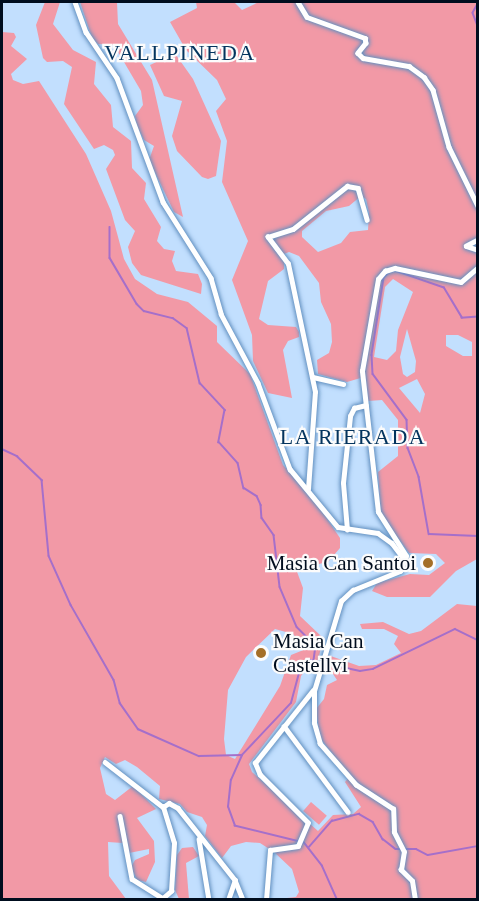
<!DOCTYPE html>
<html>
<head>
<meta charset="utf-8">
<style>
	body { margin:0 }
	#map { position:relative; width:479px; height:901px; overflow:hidden; background:#c2dffe; font-family:Georgia,serif }
	div>[style] { position:absolute }
	.green>* { inset:0; background:#f299a6; transform-origin:0 0 }
	.stream>* { height:1.5px; margin:-0.75px; padding:0 0.75px; transform-origin:0.75px; border-radius:0.75px; background:#a56fca }
	.roads { filter:drop-shadow(0 0 2px #6290c0) drop-shadow(0 0 2px #6290c0) }
	.minor>* { height:4.5px; margin:-2.25px; padding:0 2.25px; transform-origin:2.25px; border-radius:2.25px; background:#fff }
	.dots>* { width:16px; height:16px; translate:-50% -50%; box-sizing:border-box; border:3px solid #fcfcfc; border-radius:50% }
	span { translate:-50% -50%; white-space:nowrap; text-align:center; line-height:1.15; -webkit-text-stroke:4.5px #fcfcfc; paint-order:stroke }
	.poi-label { font-size:21px; color:#000d1e }
	.right { translate:-100% -50%; text-align:right }
	.left { translate:0 -50%; text-align:left }
	.neighbourhood-label { font-size:22px; color:#03345e; letter-spacing:1.5px }
	.frame { position:absolute; inset:0; border:3px solid #000d1e; pointer-events:none }
</style>
</head>
<body>
<div id="map">
	<div class="green">
		<div style="clip-path:polygon(45px 2px,60px 2px,53px 24px,73px 50px,96px 62px,94px 84px,111px 105px,113px 127px,131px 141px,132px 168px,146px 183px,144px 199px,161px 227px,157px 241px,164px 249px,175px 251px,172px 261px,176px 271px,198px 274px,202px 284px,201px 294px,141px 275px,132px 263px,128px 247px,135px 231px,125px 220px,106px 169px,115px 155px,113px 150px,104px 145px,94px 149px,64px 104px,72px 67px,63px 61px,47px 62px,43px 58px,36px 25px)"></div>
		<div style="clip-path:polygon(80px 2px,117px 2px,118px 24px,152px 80px,183px 217px,174px 212px,149px 160px,154px 146px,144px 140px,137px 126px,135px 116px,143px 105px,141px 91px,114px 45px,98px 44px,92px 38px)"></div>
		<div style="clip-path:polygon(evenodd,196px 2px,234px 2px,242px 10px,259px 2px,477px 2px,477px 559px,456px 571px,430px 597px,387px 597px,372px 591px,377px 583px,410px 574px,429px 575px,445px 563px,436px 554px,409px 553px,381px 515px,378px 472px,398px 456px,398px 420px,382px 400px,368px 401px,364px 377px,347px 382px,318px 374px,317px 360px,329px 353px,332px 342px,331px 324px,321px 302px,319px 283px,299px 256px,289px 252px,284px 254px,284px 269px,268px 281px,259px 319px,268px 325px,296px 327px,299px 332px,299px 337px,288px 341px,283px 350px,292px 398px,268px 393px,253px 361px,252px 335px,232px 280px,248px 241px,222px 182px,227px 141px,216px 111px,226px 99px,217px 80px,186px 50px,170px 22px,197px 8px,196px 2px,361px 196px,366px 199px,369px 213px,368px 230px,350px 232px,341px 243px,318px 252px,302px 237px,302px 231px,326px 211px,349px 206px,361px 196px,196px 2px,393px 279px,413px 292px,398px 330px,396px 351px,387px 360px,374px 357px,385px 287px,393px 279px,196px 2px,407px 329px,416px 361px,415px 372px,407px 377px,403px 374px,400px 357px,407px 329px,196px 2px,446px 335px,458px 335px,472px 342px,472px 356px,463px 356px,446px 346px,446px 335px,196px 2px,417px 379px,425px 394px,420px 413px,399px 388px,417px 379px)"></div>
		<div style="clip-path:polygon(evenodd,2px 32px,14px 33px,16px 37px,11px 46px,27px 59px,11px 74px,13px 80px,23px 84px,39px 81px,86px 154px,111px 211px,124px 259px,135px 279px,157px 294px,188px 302px,217px 326px,217px 342px,250px 374px,283px 465px,313px 498px,340px 538px,340px 548px,328px 562px,296px 569px,303px 588px,300px 616px,321px 636px,322px 644px,317px 664px,307px 668px,301px 676px,296px 702px,249px 764px,252px 772px,318px 831px,333px 815px,353px 814px,361px 807px,345px 782px,350px 776px,320px 738px,316px 709px,324px 699px,327px 685px,337px 680px,333px 674px,319px 672px,325px 654px,359px 666px,376px 665px,401px 653px,394px 644px,398px 636px,384px 629px,362px 629px,360px 624px,383px 622px,409px 634px,421px 631px,457px 604px,477px 606px,478px 899px,278px 899px,296px 897px,299px 892px,292px 869px,274px 852px,260px 843px,246px 842px,231px 846px,222px 858px,205px 836px,207px 825px,202px 817px,187px 812px,180px 804px,159px 799px,160px 786px,137px 767px,125px 760px,116px 764px,105px 757px,100px 768px,106px 794px,115px 800px,133px 786px,156px 809px,137px 818px,154px 841px,155px 862px,146px 882px,137px 880px,131px 867px,135px 860px,149px 854px,149px 849px,129px 853px,123px 843px,108px 842px,109px 876px,126px 899px,2px 900px,2px 32px,275px 629px,293px 634px,306px 649px,291px 655px,280px 686px,235px 759px,226px 755px,224px 739px,228px 690px,246px 657px,275px 629px)"></div>
		<div style="clip-path:polygon(169px 45px,193px 79px,221px 141px,216px 176px,208px 179px,202px 177px,177px 151px,172px 136px,182px 101px,164px 96px,150px 65px,167px 57px)"></div>
		<div style="left:311px;top:802px;width:21px;height:12px;rotate:41deg"></div>
		<div style="clip-path:polygon(193px 847px,199px 856px,186px 863px,189px 899px,179px 899px,175px 890px,177px 855px,182px 848px)"></div>
	</div>
	<div class="stream">
		<div style="left:478px;top:4px;width:10px;rotate:119deg"></div>
		<div style="left:473px;top:13px;width:14px;rotate:69deg"></div>
		<div style="left:110px;top:227px;width:31px;rotate:90deg"></div>
		<div style="left:110px;top:258px;width:53px;rotate:59.6deg"></div>
		<div style="left:137px;top:304px;width:10px;rotate:45deg"></div>
		<div style="left:144px;top:311px;width:30px;rotate:14deg"></div>
		<div style="left:173px;top:318px;width:17px;rotate:36deg"></div>
		<div style="left:187px;top:328px;width:57px;rotate:76.7deg"></div>
		<div style="left:200px;top:383px;width:37px;rotate:47deg"></div>
		<div style="left:225px;top:410px;width:33px;rotate:101deg"></div>
		<div style="left:219px;top:442px;width:28px;rotate:48deg"></div>
		<div style="left:238px;top:463px;width:26px;rotate:77deg"></div>
		<div style="left:244px;top:488px;width:15px;rotate:32deg"></div>
		<div style="left:257px;top:496px;width:10px;rotate:66deg"></div>
		<div style="left:261px;top:505px;width:13px;rotate:86deg"></div>
		<div style="left:262px;top:518px;width:21px;rotate:55deg"></div>
		<div style="left:274px;top:535px;width:52px;rotate:83.4deg"></div>
		<div style="left:280px;top:587px;width:43px;rotate:67deg"></div>
		<div style="left:297px;top:627px;width:27px;rotate:45deg"></div>
		<div style="left:316px;top:646px;width:14px;rotate:98deg"></div>
		<div style="left:478px;top:317px;width:16px;rotate:176deg"></div>
		<div style="left:462px;top:318px;width:35px;rotate:-121deg"></div>
		<div style="left:444px;top:288px;width:52px;rotate:-160.9deg"></div>
		<div style="left:395px;top:271px;width:6px;rotate:162deg"></div>
		<div style="left:389px;top:273px;width:7px;rotate:135deg"></div>
		<div style="left:384px;top:278px;width:78px;rotate:98.9deg"></div>
		<div style="left:372px;top:355px;width:19px;rotate:87deg"></div>
		<div style="left:373px;top:374px;width:57px;rotate:53.5deg"></div>
		<div style="left:407px;top:420px;width:28px;rotate:88deg"></div>
		<div style="left:408px;top:448px;width:31px;rotate:69deg"></div>
		<div style="left:419px;top:477px;width:58px;rotate:80deg"></div>
		<div style="left:429px;top:534px;width:49px;rotate:2.3deg"></div>
		<div style="left:2px;top:449px;width:17px;rotate:25deg"></div>
		<div style="left:17px;top:456px;width:35px;rotate:44deg"></div>
		<div style="left:42px;top:480px;width:76px;rotate:84.7deg"></div>
		<div style="left:49px;top:556px;width:54px;rotate:65.8deg"></div>
		<div style="left:71px;top:605px;width:86px;rotate:60.2deg"></div>
		<div style="left:114px;top:680px;width:24px;rotate:75deg"></div>
		<div style="left:120px;top:703px;width:32px;rotate:55deg"></div>
		<div style="left:138px;top:729px;width:67px;rotate:23.9deg"></div>
		<div style="left:199px;top:756px;width:43px;rotate:-1.3deg"></div>
		<div style="left:309px;top:847px;width:35px;rotate:-49deg"></div>
		<div style="left:332px;top:821px;width:28px;rotate:-15deg"></div>
		<div style="left:359px;top:814px;width:16px;rotate:30deg"></div>
		<div style="left:373px;top:822px;width:20px;rotate:60deg"></div>
		<div style="left:383px;top:839px;width:16px;rotate:38deg"></div>
		<div style="left:396px;top:849px;width:20px"></div>
		<div style="left:416px;top:849px;width:13px;rotate:27deg"></div>
		<div style="left:428px;top:855px;width:51px;rotate:-10.2deg"></div>
		<div style="left:24px;top:900px;width:16px"></div>
		<div style="left:337px;top:900px;width:37px;rotate:-114deg"></div>
		<div style="left:322px;top:866px;width:29px;rotate:-128deg"></div>
		<div style="left:304px;top:843px;width:71px;rotate:-166.2deg"></div>
		<div style="left:235px;top:826px;width:20px;rotate:-110deg"></div>
		<div style="left:228px;top:807px;width:27px;rotate:-84deg"></div>
		<div style="left:231px;top:780px;width:27px;rotate:-66deg"></div>
		<div style="left:242px;top:755px;width:71px;rotate:-46.7deg"></div>
		<div style="left:291px;top:703px;width:34px;rotate:-75deg"></div>
		<div style="left:300px;top:670px;width:14px;rotate:-45deg"></div>
		<div style="left:310px;top:660px;width:51px;rotate:12.4deg"></div>
		<div style="left:360px;top:671px;width:13px;rotate:-9deg"></div>
		<div style="left:373px;top:669px;width:91px;rotate:-26deg"></div>
		<div style="left:455px;top:629px;width:25px;rotate:26deg"></div>
	</div>
	<div class="roads">
		<div class="minor">
			<div style="left:75px;top:2px;width:32px;rotate:70deg"></div>
			<div style="left:86px;top:32px;width:55px;rotate:56deg"></div>
			<div style="left:117px;top:78px;width:132px;rotate:69.6deg"></div>
			<div style="left:163px;top:202px;width:90px;rotate:57.7deg"></div>
			<div style="left:211px;top:278px;width:37px;rotate:74deg"></div>
			<div style="left:221px;top:314px;width:78px;rotate:61.8deg"></div>
			<div style="left:258px;top:383px;width:92px;rotate:69.6deg"></div>
			<div style="left:290px;top:469px;width:75px;rotate:50.4deg"></div>
			<div style="left:338px;top:527px;width:40px;rotate:8.5deg"></div>
			<div style="left:378px;top:533px;width:17px;rotate:36deg"></div>
			<div style="left:392px;top:543px;width:20px;rotate:53deg"></div>
			<div style="left:298px;top:2px;width:17px;rotate:59deg"></div>
			<div style="left:307px;top:17px;width:62px;rotate:19.9deg"></div>
			<div style="left:365px;top:38px;width:5px;rotate:79deg"></div>
			<div style="left:366px;top:43px;width:13px;rotate:129deg"></div>
			<div style="left:358px;top:53px;width:7px;rotate:45deg"></div>
			<div style="left:363px;top:58px;width:47px;rotate:9.9deg"></div>
			<div style="left:409px;top:66px;width:19px;rotate:36deg"></div>
			<div style="left:424px;top:77px;width:16px;rotate:55deg"></div>
			<div style="left:433px;top:90px;width:59px;rotate:74.3deg"></div>
			<div style="left:449px;top:147px;width:66px;rotate:63.8deg"></div>
			<div style="left:478px;top:240px;width:13px;rotate:153deg"></div>
			<div style="left:466px;top:246px;width:13px;rotate:18deg"></div>
			<div style="left:313px;top:377px;width:31px;rotate:13deg"></div>
			<div style="left:308px;top:489px;width:97px;rotate:-85.9deg"></div>
			<div style="left:315px;top:392px;width:131px;rotate:-101.9deg"></div>
			<div style="left:288px;top:264px;width:34px;rotate:-127deg"></div>
			<div style="left:268px;top:237px;width:26px;rotate:-18deg"></div>
			<div style="left:293px;top:229px;width:69px;rotate:-38.5deg"></div>
			<div style="left:347px;top:186px;width:11px;rotate:10deg"></div>
			<div style="left:358px;top:188px;width:33px;rotate:74deg"></div>
			<div style="left:347px;top:530px;width:47px;rotate:-94.9deg"></div>
			<div style="left:343px;top:483px;width:67px;rotate:-84deg"></div>
			<div style="left:350px;top:416px;width:9px;rotate:-63deg"></div>
			<div style="left:354px;top:408px;width:12px;rotate:-14deg"></div>
			<div style="left:284px;top:726px;width:107px;rotate:53.3deg"></div>
			<div style="left:105px;top:762px;width:73px;rotate:37.8deg"></div>
			<div style="left:163px;top:807px;width:7px;rotate:-34deg"></div>
			<div style="left:169px;top:803px;width:10px;rotate:29deg"></div>
			<div style="left:178px;top:808px;width:92px;rotate:51.6deg"></div>
			<div style="left:235px;top:880px;width:22px;rotate:68deg"></div>
			<div style="left:120px;top:816px;width:64px;rotate:79.2deg"></div>
			<div style="left:132px;top:879px;width:36px;rotate:32deg"></div>
			<div style="left:163px;top:898px;width:11px;rotate:-41deg"></div>
			<div style="left:171px;top:891px;width:48px;rotate:-86.4deg"></div>
			<div style="left:174px;top:843px;width:38px;rotate:-107deg"></div>
			<div style="left:199px;top:839px;width:62px;rotate:80.7deg"></div>
			<div style="left:228px;top:900px;width:21px;rotate:-71deg"></div>
			<div style="left:266px;top:900px;width:50px;rotate:-85.4deg"></div>
			<div style="left:270px;top:850px;width:28px;rotate:-8deg"></div>
			<div style="left:298px;top:846px;width:25px;rotate:-67deg"></div>
			<div style="left:308px;top:823px;width:68px;rotate:-135deg"></div>
			<div style="left:260px;top:775px;width:13px;rotate:-113deg"></div>
			<div style="left:255px;top:763px;width:93px;rotate:-51.5deg"></div>
			<div style="left:415px;top:900px;width:19px;rotate:-99deg"></div>
			<div style="left:412px;top:881px;width:16px;rotate:-135deg"></div>
			<div style="left:401px;top:870px;width:18px;rotate:-81deg"></div>
			<div style="left:404px;top:852px;width:22px;rotate:-117deg"></div>
			<div style="left:394px;top:832px;width:23px;rotate:-92deg"></div>
			<div style="left:393px;top:809px;width:44px;rotate:-147deg"></div>
			<div style="left:356px;top:785px;width:55px;rotate:-131.3deg"></div>
			<div style="left:320px;top:744px;width:22px;rotate:-106deg"></div>
			<div style="left:314px;top:723px;width:32px;rotate:-90deg"></div>
			<div style="left:314px;top:691px;width:94px;rotate:-73.3deg"></div>
			<div style="left:341px;top:601px;width:16px;rotate:-43deg"></div>
			<div style="left:353px;top:590px;width:51px;rotate:-22deg"></div>
			<div style="left:400px;top:571px;width:16px;rotate:-68deg"></div>
			<div style="left:406px;top:556px;width:52px;rotate:-122.5deg"></div>
			<div style="left:378px;top:512px;width:142px;rotate:-96.5deg"></div>
			<div style="left:362px;top:371px;width:93px;rotate:-80.1deg"></div>
			<div style="left:378px;top:279px;width:11px;rotate:-49deg"></div>
			<div style="left:385px;top:271px;width:10px;rotate:-17deg"></div>
			<div style="left:395px;top:268px;width:67px;rotate:12deg"></div>
			<div style="left:461px;top:282px;width:23px;rotate:-41deg"></div>
		</div>
	</div>
	<div class="dots">
		<div style="left:428px;top:563px;background:#a46f28"></div>
		<div style="left:261px;top:653px;background:#a46f28"></div>
	</div>
	<div class="poi-label">
		<span class="right" style="left:416px;top:563px">Masia Can Santoi</span>
		<span class="left" style="left:273px;top:653px">Masia Can<br>Castellví</span>
	</div>
	<div class="neighbourhood-label">
		<span style="left:180px;top:53px">VALLPINEDA</span>
		<span style="left:353px;top:437px">LA RIERADA</span>
	</div>
	<div class="frame"></div>
</div>
</body>
</html>
